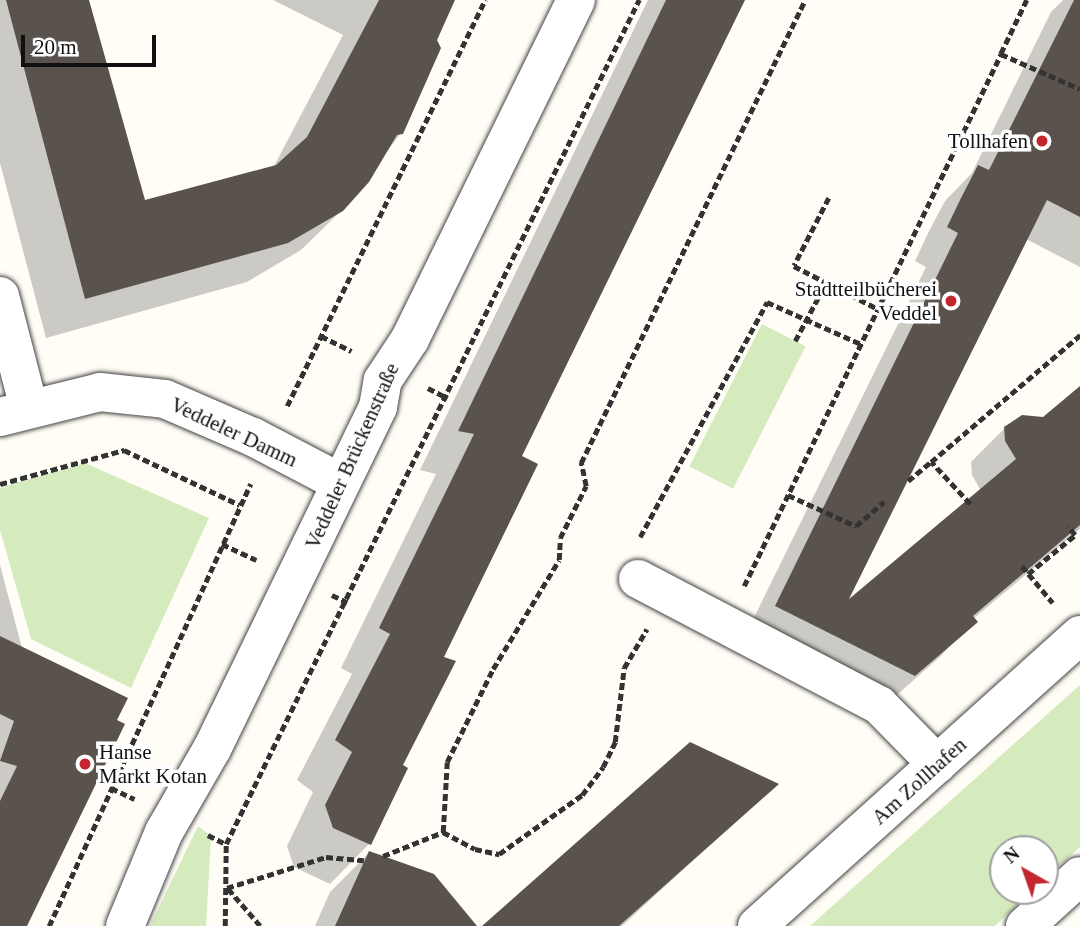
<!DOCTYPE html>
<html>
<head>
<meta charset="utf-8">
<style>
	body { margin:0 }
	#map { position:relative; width:1080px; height:926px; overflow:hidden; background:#fffdf5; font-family:"Times New Roman",serif }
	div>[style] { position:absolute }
	.green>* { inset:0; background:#d5ebbd; transform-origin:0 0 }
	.shadow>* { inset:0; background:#0003 }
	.building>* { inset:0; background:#5a524d }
	.path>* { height:4.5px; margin-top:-2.25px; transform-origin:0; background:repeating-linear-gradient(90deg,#333 0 7px,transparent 0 10.5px) }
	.roads { filter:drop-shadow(0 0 2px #444) drop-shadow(0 0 2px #444) }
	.minor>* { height:38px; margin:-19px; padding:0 19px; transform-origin:19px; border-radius:19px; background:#fff }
	.dots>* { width:19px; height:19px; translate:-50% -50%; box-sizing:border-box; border:4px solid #fff; border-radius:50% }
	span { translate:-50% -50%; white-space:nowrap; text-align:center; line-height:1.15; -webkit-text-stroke:7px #fff; paint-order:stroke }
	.poi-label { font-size:21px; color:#111 }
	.right { translate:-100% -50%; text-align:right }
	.left { translate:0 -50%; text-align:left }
	.street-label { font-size:21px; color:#111 }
	.north { position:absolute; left:989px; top:835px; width:70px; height:70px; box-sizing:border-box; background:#fff; border:2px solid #a0a0a0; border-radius:50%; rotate:320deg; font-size:19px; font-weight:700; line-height:28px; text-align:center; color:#111 }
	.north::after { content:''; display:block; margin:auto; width:24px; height:32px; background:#c4262e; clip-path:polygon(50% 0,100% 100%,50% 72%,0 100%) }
	.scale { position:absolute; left:21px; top:35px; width:135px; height:32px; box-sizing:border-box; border:4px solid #111; border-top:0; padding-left:9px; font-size:21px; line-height:24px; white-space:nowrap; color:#111; -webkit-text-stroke:5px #fff; paint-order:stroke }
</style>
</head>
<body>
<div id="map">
	<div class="green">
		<div style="left:762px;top:324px;width:49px;height:160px;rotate:27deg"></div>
		<div style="clip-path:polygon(85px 463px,209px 518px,131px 688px,31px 639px,0 530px,0 488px)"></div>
		<div style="clip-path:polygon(1080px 685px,1080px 847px,1045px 878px,1045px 849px,1003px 849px,1003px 891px,1031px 891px,995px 926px,810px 926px)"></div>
		<div style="clip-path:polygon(198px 826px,211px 836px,206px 926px,150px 926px)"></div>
	</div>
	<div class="shadow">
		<div style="clip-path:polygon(0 0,87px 0,144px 202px,273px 168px,343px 35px,273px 0,453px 0,401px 133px,342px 210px,301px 250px,247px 282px,46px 338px,0 163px)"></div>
		<div style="clip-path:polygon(648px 0,744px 0,520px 457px,400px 765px,406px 769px,369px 844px,330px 884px,294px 867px,287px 846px,313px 792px,297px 780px,352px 674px,341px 668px,436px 474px,420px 470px)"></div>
		<div style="clip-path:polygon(1063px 0,1080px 0,1080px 267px,1026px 239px,843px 606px,981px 491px,972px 475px,971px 462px,1005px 428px,1043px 419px,1080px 388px,1080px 529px,973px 619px,942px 655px,881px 709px,743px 640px,926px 267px,915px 261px,928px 233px,945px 201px,972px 173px,1051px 12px)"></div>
		<div style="clip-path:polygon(0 565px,22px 648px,25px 926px,0 926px)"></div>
		<div style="clip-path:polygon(776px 784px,622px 926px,485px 926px)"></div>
		<div style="clip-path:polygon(369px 853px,475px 926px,315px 926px,330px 892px)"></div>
	</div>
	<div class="building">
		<div style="clip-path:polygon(6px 0,89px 0,145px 200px,276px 165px,307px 137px,379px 0,455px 0,437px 40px,441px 48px,403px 134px,397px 135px,369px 182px,343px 211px,288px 243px,85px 299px)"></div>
		<div style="clip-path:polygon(666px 0,745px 0,522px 456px,538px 464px,444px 657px,456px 661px,403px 765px,408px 768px,371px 845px,333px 828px,325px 805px,352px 752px,335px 740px,390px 634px,379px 628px,474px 434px,458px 431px)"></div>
		<div style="clip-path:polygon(1074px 0,1080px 0,1080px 217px,1047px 200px,849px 599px,1016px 459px,1005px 441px,1004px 427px,1022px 415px,1043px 417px,1080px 386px,1080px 525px,973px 616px,978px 622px,915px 676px,775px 606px,958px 233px,947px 227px,961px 198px,978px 165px,989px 170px)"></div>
		<div style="clip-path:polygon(0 636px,128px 698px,117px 720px,125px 724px,27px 926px,0 926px,0 801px,17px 766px,0 761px,14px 721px,0 714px)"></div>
		<div style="clip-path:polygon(690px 742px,779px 784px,619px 926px,482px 926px)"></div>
		<div style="clip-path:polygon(369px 851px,434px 874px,477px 926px,335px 926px)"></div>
	</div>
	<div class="path">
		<div style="left:1027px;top:0;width:60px;rotate:115.7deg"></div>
		<div style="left:1001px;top:54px;width:86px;rotate:23.9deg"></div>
		<div style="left:829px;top:198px;width:76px;rotate:117.2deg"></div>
		<div style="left:794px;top:266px;width:94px;rotate:27.1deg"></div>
		<div style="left:321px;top:336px;width:34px;rotate:26deg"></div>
		<div style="left:795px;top:341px;width:66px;rotate:-61.9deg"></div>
		<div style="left:428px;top:388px;width:22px;rotate:27deg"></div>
		<div style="left:287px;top:406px;width:452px;rotate:-64deg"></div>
		<div style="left:908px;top:481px;width:30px;rotate:-40deg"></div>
		<div style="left:0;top:484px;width:129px;rotate:-15.3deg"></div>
		<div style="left:124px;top:450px;width:128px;rotate:25.4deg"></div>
		<div style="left:788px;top:495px;width:75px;rotate:24.5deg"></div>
		<div style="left:856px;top:526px;width:37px;rotate:-41deg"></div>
		<div style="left:970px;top:504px;width:57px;rotate:-132.9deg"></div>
		<div style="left:931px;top:462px;width:196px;rotate:-40.4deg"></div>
		<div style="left:640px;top:537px;width:267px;rotate:-61.6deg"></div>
		<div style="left:767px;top:302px;width:103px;rotate:24.1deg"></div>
		<div style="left:222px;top:544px;width:38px;rotate:25deg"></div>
		<div style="left:1022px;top:566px;width:48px;rotate:50deg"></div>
		<div style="left:1028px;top:574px;width:61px;rotate:-39.7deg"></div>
		<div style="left:1075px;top:535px;width:11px;rotate:-131deg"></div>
		<div style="left:744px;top:586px;width:591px;rotate:-64.22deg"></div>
		<div style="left:332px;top:595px;width:17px;rotate:25deg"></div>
		<div style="left:111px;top:788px;width:26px;rotate:25deg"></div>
		<div style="left:443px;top:832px;width:70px;rotate:-86.7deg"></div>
		<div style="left:447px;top:762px;width:104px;rotate:-63.7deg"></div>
		<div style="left:493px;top:669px;width:127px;rotate:-58.8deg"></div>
		<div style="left:559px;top:560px;width:22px;rotate:-87deg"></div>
		<div style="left:560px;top:538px;width:58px;rotate:-63.4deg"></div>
		<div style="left:586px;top:486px;width:24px;rotate:-102deg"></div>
		<div style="left:581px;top:463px;width:514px;rotate:-64.18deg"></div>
		<div style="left:208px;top:835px;width:20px;rotate:27deg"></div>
		<div style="left:383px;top:856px;width:65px;rotate:-21.8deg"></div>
		<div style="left:443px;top:832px;width:36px;rotate:28deg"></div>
		<div style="left:475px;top:849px;width:25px;rotate:12deg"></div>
		<div style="left:499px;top:854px;width:102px;rotate:-35.4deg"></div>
		<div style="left:582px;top:795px;width:35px;rotate:-53deg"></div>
		<div style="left:603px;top:767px;width:28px;rotate:-64deg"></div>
		<div style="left:615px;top:742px;width:75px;rotate:-83.1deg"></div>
		<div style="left:624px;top:668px;width:45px;rotate:-59.5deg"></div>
		<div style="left:49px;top:926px;width:486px;rotate:-65.5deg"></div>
		<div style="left:225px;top:926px;width:82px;rotate:-89.3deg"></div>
		<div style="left:226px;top:844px;width:940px;rotate:-63.93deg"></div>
		<div style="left:260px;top:926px;width:50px;rotate:-131deg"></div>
		<div style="left:227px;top:888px;width:104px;rotate:-17.4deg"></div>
		<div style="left:326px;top:857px;width:38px;rotate:5deg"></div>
	</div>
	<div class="roads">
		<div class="minor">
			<div style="left:0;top:296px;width:116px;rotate:75.5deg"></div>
			<div style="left:0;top:417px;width:103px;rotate:-14deg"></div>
			<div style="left:100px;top:392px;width:65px;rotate:6.1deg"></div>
			<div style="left:165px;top:399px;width:96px;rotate:23.4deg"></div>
			<div style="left:253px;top:437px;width:99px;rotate:27.6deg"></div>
			<div style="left:638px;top:579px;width:272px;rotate:27.6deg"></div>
			<div style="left:879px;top:705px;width:83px;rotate:45.5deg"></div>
			<div style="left:125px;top:926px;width:102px;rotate:-67.5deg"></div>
			<div style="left:164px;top:832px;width:96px;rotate:-60deg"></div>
			<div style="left:212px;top:749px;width:380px;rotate:-64.1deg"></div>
			<div style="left:378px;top:407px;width:27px;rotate:-80deg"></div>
			<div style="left:383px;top:380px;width:49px;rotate:-56.6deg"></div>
			<div style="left:410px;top:339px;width:377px;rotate:-63.9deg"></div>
			<div style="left:757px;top:926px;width:435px;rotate:-42deg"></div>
			<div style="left:1025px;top:926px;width:74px;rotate:-42.3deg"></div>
		</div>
	</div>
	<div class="dots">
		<div style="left:1042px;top:141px;background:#c4262e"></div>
		<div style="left:951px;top:301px;background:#c4262e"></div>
		<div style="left:85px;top:764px;background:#c4262e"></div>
	</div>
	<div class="poi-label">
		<span class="right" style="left:1028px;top:141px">Tollhafen</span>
		<span class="right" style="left:937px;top:301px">Stadtteilbücherei<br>Veddel</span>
		<span class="left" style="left:99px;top:764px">Hanse<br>Markt Kotan</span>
	</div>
	<div class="street-label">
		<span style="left:234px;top:432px;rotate:25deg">Veddeler Damm</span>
		<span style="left:352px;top:456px;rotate:-66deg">Veddeler Brückenstraße</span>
		<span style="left:919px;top:781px;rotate:-42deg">Am Zollhafen</span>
	</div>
	<div class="north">N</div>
	<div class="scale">20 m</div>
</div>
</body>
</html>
